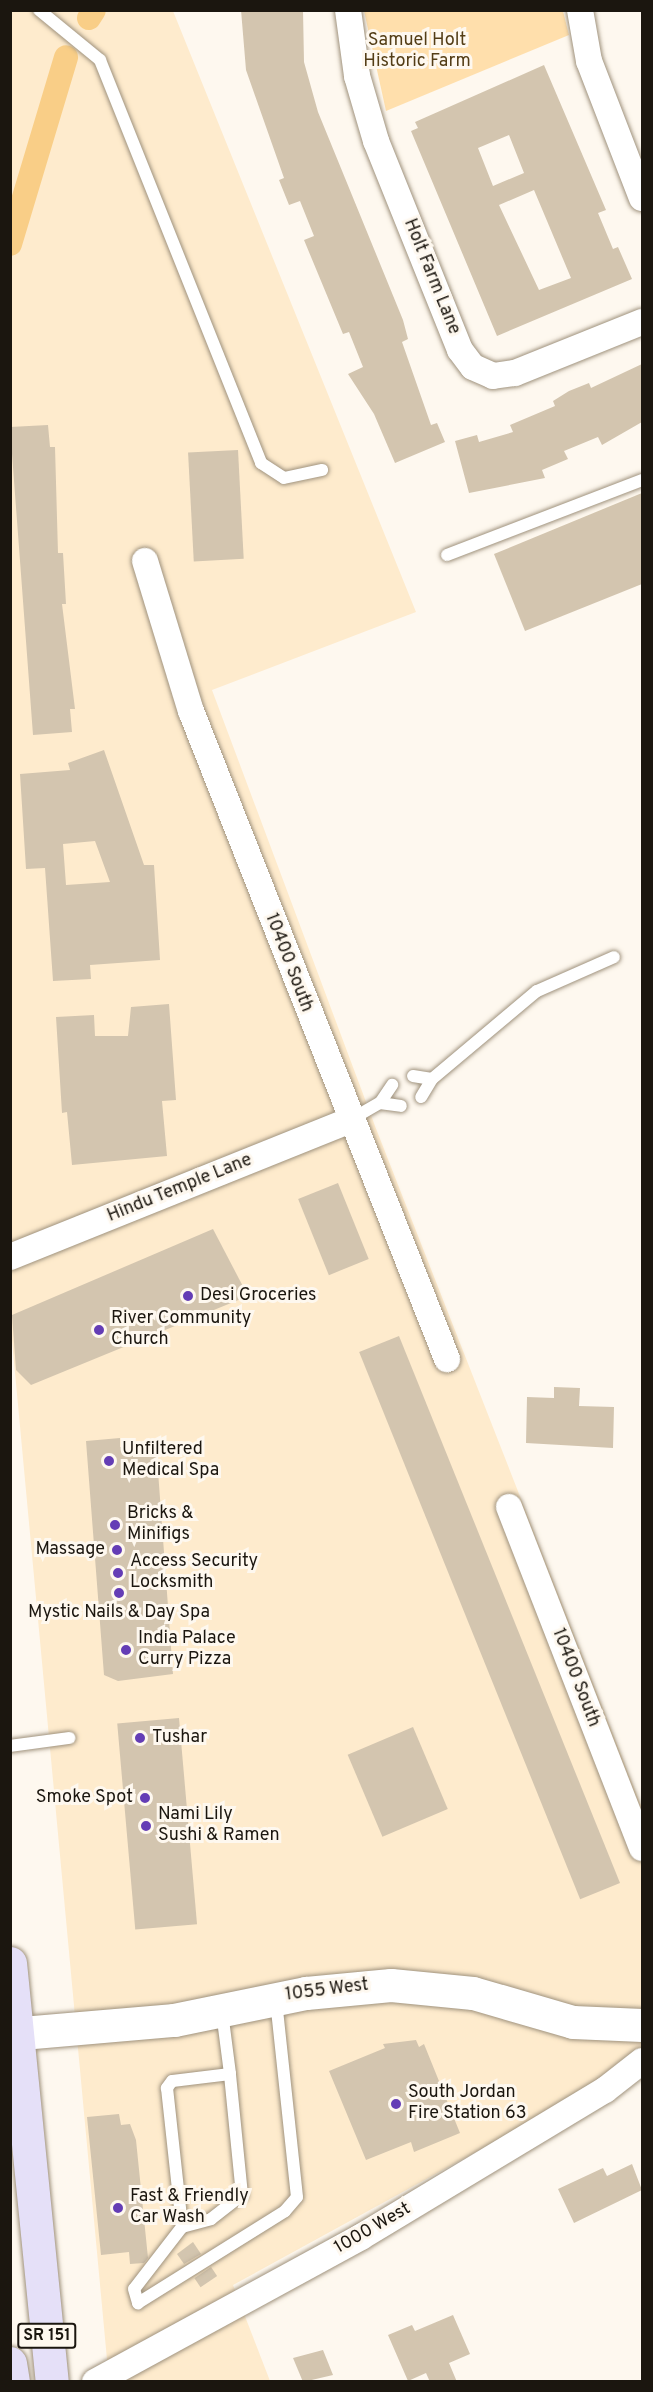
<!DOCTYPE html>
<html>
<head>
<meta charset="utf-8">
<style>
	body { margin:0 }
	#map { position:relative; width:653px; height:2392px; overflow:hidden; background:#fef8ef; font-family:Overpass,sans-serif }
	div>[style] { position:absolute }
	.built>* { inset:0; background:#feebcd }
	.green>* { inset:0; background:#ffdfac }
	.canal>* { height:24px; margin:-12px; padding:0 12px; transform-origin:12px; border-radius:12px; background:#f9ce87 }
	.building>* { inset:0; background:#d3c5af; transform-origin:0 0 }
	.roads { filter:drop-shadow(0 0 2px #9f927d) drop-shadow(0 0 2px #9f927d) }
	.lane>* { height:12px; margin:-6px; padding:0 6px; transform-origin:6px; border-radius:6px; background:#fff }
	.street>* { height:26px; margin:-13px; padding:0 13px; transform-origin:13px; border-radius:13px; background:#fff }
	.secondary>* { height:33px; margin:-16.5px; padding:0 16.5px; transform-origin:16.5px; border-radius:16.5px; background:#fff }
	.primary>* { height:33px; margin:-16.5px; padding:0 16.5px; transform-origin:16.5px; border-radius:16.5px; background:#e5e0f8 }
	.dots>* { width:16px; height:16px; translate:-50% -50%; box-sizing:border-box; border:3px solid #fef8ef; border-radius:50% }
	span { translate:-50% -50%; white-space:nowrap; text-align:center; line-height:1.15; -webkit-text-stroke:6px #fef8ef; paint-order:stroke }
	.shield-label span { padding:2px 4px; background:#fef8ef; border:2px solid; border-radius:4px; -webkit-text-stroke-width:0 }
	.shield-label { font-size:16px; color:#1b160f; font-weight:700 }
	.park-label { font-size:18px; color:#533d16 }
	.street-label { font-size:18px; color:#1b160f }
	.poi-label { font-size:18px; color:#1b160f }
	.left { translate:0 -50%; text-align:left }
	.right { translate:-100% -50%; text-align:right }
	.frame { position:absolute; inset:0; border:12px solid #1b160f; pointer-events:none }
</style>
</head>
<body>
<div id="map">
	<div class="built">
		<div style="clip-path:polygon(10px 11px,173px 11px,416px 612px,212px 690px,375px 1126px,642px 1808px,642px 2061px,233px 2285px,270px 2381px,109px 2381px,10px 1319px)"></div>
	</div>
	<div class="green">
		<div style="clip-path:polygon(364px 11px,563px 11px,569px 35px,386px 111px)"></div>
	</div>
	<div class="canal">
		<div style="left:89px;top:18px;width:9px;rotate:-58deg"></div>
		<div style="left:10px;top:244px;width:195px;rotate:-73.3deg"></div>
	</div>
	<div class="building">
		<div style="clip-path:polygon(241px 10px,303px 10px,304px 62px,318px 112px,403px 320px,408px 339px,402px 342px,431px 425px,437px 423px,445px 442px,395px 463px,374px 414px,348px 374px,363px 367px,349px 332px,343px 334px,304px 240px,314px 236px,300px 201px,289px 205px,279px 180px,284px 178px,246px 70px)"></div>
		<div style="clip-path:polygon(evenodd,544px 65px,606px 210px,598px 213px,613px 249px,618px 247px,632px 279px,497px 336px,411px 131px,418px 128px,415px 122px,544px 65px,509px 135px,524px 173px,493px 186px,478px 148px,509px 135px,544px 65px,534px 190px,571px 278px,539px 290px,499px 205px,534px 190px)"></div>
		<div style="clip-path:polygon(642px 364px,642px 422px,602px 445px,598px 437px,564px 451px,568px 459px,542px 470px,545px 478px,469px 493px,455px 441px,477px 435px,479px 442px,513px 432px,510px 425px,555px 406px,553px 401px,569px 391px,589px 383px,591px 388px)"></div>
		<div style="clip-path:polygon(48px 425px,50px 447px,55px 447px,58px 553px,63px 553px,66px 604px,62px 604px,75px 709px,70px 709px,72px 732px,33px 735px,10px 427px)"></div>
		<div style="left:238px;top:450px;width:109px;height:50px;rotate:87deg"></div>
		<div style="clip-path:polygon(642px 493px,642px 584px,525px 631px,494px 554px)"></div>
		<div style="clip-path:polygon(evenodd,104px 750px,144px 865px,154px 865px,160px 960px,90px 965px,91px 979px,53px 981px,45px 868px,26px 869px,20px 774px,70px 770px,68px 763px,104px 750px,95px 841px,110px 882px,66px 885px,63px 844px,95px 841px)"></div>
		<div style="clip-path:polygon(169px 1004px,176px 1100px,162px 1101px,167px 1156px,72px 1165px,67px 1112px,62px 1113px,56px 1017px,94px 1015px,95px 1036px,128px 1036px,131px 1007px)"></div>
		<div style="left:338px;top:1183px;width:82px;height:43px;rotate:68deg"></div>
		<div style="clip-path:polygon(213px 1229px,248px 1296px,31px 1385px,16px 1370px,12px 1315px)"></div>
		<div style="left:399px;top:1336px;width:590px;height:43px;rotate:68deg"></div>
		<div style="clip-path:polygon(554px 1387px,580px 1388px,579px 1406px,614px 1407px,613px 1448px,526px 1443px,527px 1397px,554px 1398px)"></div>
		<div style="clip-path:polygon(120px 1438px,120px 1447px,156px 1444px,173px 1674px,118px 1681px,104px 1675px,86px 1441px)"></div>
		<div style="left:179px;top:1718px;width:207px;height:62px;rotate:85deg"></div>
		<div style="left:413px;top:1727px;width:89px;height:71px;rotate:67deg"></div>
		<div style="clip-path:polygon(416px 2040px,419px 2047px,424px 2044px,460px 2133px,414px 2152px,411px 2142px,366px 2160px,329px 2071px,385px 2048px,383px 2044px)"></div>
		<div style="clip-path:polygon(119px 2114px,121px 2125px,130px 2124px,136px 2140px,148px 2258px,144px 2263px,130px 2264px,129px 2252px,101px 2255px,87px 2117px)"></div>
		<div style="clip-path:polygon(632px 2164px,642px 2190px,574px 2223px,558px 2189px,603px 2168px,607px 2176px)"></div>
		<div style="clip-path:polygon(193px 2242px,201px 2254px,184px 2264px,177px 2254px)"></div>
		<div style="left:211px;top:2267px;width:11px;height:20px;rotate:56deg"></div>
		<div style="clip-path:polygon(453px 2315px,470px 2354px,449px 2363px,457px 2382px,430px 2382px,426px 2373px,408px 2381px,388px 2335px,412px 2325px,415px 2331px)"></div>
		<div style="clip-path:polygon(323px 2350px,333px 2375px,303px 2382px,293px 2358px)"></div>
	</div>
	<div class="roads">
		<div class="lane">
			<div style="left:39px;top:10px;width:79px;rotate:39.3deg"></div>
			<div style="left:100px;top:60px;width:434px;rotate:68.2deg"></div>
			<div style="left:261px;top:463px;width:27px;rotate:33deg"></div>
			<div style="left:284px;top:478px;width:39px;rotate:-12deg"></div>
			<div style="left:447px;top:555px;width:209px;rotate:-21deg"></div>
			<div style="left:413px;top:1076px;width:19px;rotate:9deg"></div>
			<div style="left:432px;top:1079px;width:21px;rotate:121deg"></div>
			<div style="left:432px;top:1079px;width:137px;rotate:-40deg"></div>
			<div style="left:537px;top:991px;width:84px;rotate:-23.8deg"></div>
			<div style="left:380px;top:1103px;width:21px;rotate:8deg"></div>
			<div style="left:350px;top:1120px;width:34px;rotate:-30deg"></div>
			<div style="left:380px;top:1103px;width:22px;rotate:-56deg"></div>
			<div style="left:10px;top:1746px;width:60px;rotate:-7.7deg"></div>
			<div style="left:222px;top:2012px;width:63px;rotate:82.6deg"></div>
			<div style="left:230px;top:2074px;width:58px;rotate:173.1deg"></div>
			<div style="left:172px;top:2081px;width:9px;rotate:126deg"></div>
			<div style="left:167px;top:2088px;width:140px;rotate:83.8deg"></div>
			<div style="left:182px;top:2227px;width:78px;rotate:127.7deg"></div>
			<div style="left:134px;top:2289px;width:15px;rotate:74deg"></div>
			<div style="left:138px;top:2303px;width:173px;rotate:-32deg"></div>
			<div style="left:285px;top:2211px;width:18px;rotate:-49deg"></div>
			<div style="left:297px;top:2197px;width:199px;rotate:-96.1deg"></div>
			<div style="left:182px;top:2227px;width:30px;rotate:-15deg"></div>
			<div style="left:211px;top:2219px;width:39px;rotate:-38deg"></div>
			<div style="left:242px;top:2195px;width:122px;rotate:-95.7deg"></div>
		</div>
		<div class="street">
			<div style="left:348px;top:10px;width:67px;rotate:82.2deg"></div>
			<div style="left:357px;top:76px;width:68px;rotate:73.7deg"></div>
			<div style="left:376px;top:141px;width:225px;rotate:68.1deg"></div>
			<div style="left:460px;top:350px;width:21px;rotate:53deg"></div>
			<div style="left:473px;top:367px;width:22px;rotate:24deg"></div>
			<div style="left:493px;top:376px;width:22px;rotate:-8deg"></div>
			<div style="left:515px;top:373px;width:137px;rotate:-21.9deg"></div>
			<div style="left:580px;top:10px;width:52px;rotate:80deg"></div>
			<div style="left:589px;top:61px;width:147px;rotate:68.9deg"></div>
			<div style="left:145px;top:561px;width:157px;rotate:73deg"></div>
			<div style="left:191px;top:711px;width:697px;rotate:68.44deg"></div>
			<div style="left:10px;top:1257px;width:365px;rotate:-21.9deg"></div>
			<div style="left:509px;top:1507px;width:366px;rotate:68.7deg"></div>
			<div style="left:95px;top:2382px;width:303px;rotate:-28.6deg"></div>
			<div style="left:361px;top:2237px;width:285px;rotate:-31.1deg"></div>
			<div style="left:605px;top:2090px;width:47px;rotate:-38.1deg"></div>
		</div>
		<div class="secondary">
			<div style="left:10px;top:2034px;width:165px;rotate:-4.9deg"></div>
			<div style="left:174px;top:2020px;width:135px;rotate:-11.6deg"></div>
			<div style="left:306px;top:1993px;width:85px;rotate:-5.4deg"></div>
			<div style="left:391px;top:1985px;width:82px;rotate:5.6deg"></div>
			<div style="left:473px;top:1993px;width:104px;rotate:16.2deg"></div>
			<div style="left:573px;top:2022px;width:69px;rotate:2.5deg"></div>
		</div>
		<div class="primary">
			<div style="left:10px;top:1963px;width:421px;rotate:84.3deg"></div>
			<div style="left:10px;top:2363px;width:19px;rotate:81deg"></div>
		</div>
	</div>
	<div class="dots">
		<div style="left:188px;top:1296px;background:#643db5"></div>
		<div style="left:99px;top:1330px;background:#643db5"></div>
		<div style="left:109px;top:1461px;background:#643db5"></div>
		<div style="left:115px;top:1525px;background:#643db5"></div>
		<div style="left:117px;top:1550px;background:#643db5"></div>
		<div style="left:118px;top:1573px;background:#643db5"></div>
		<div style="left:119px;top:1593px;background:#643db5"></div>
		<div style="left:126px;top:1650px;background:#643db5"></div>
		<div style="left:140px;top:1738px;background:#643db5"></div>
		<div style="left:145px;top:1798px;background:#643db5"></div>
		<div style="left:146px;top:1826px;background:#643db5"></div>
		<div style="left:396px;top:2104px;background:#643db5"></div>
		<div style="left:118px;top:2208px;background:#643db5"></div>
	</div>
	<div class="shield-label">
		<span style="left:47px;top:2336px">SR 151</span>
	</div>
	<div class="park-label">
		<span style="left:417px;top:52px">Samuel Holt<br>Historic Farm</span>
	</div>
	<div class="street-label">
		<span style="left:431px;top:277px;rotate:68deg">Holt Farm Lane</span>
		<span style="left:288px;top:963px;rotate:69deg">10400 South</span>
		<span style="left:180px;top:1189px;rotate:-22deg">Hindu Temple Lane</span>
		<span style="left:575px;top:1678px;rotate:69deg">10400 South</span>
		<span style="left:327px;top:1991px;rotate:-7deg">1055 West</span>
		<span style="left:373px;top:2229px;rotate:-30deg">1000 West</span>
	</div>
	<div class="poi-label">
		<span class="left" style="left:200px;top:1296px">Desi Groceries</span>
		<span class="left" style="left:111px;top:1330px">River Community<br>Church</span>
		<span class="left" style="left:122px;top:1461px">Unfiltered<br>Medical Spa</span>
		<span class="left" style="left:127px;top:1525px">Bricks &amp;<br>Minifigs</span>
		<span class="right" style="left:105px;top:1550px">Massage</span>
		<span class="left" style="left:130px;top:1573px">Access Security<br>Locksmith</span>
		<span style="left:119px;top:1613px">Mystic Nails &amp; Day Spa</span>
		<span class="left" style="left:138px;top:1650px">India Palace<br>Curry Pizza</span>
		<span class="left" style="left:152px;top:1738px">Tushar</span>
		<span class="right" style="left:133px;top:1798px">Smoke Spot</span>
		<span class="left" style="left:158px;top:1826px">Nami Lily<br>Sushi &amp; Ramen</span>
		<span class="left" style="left:408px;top:2104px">South Jordan<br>Fire Station 63</span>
		<span class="left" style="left:130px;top:2208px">Fast &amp; Friendly<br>Car Wash</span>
	</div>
	<div class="frame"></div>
</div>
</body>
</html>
